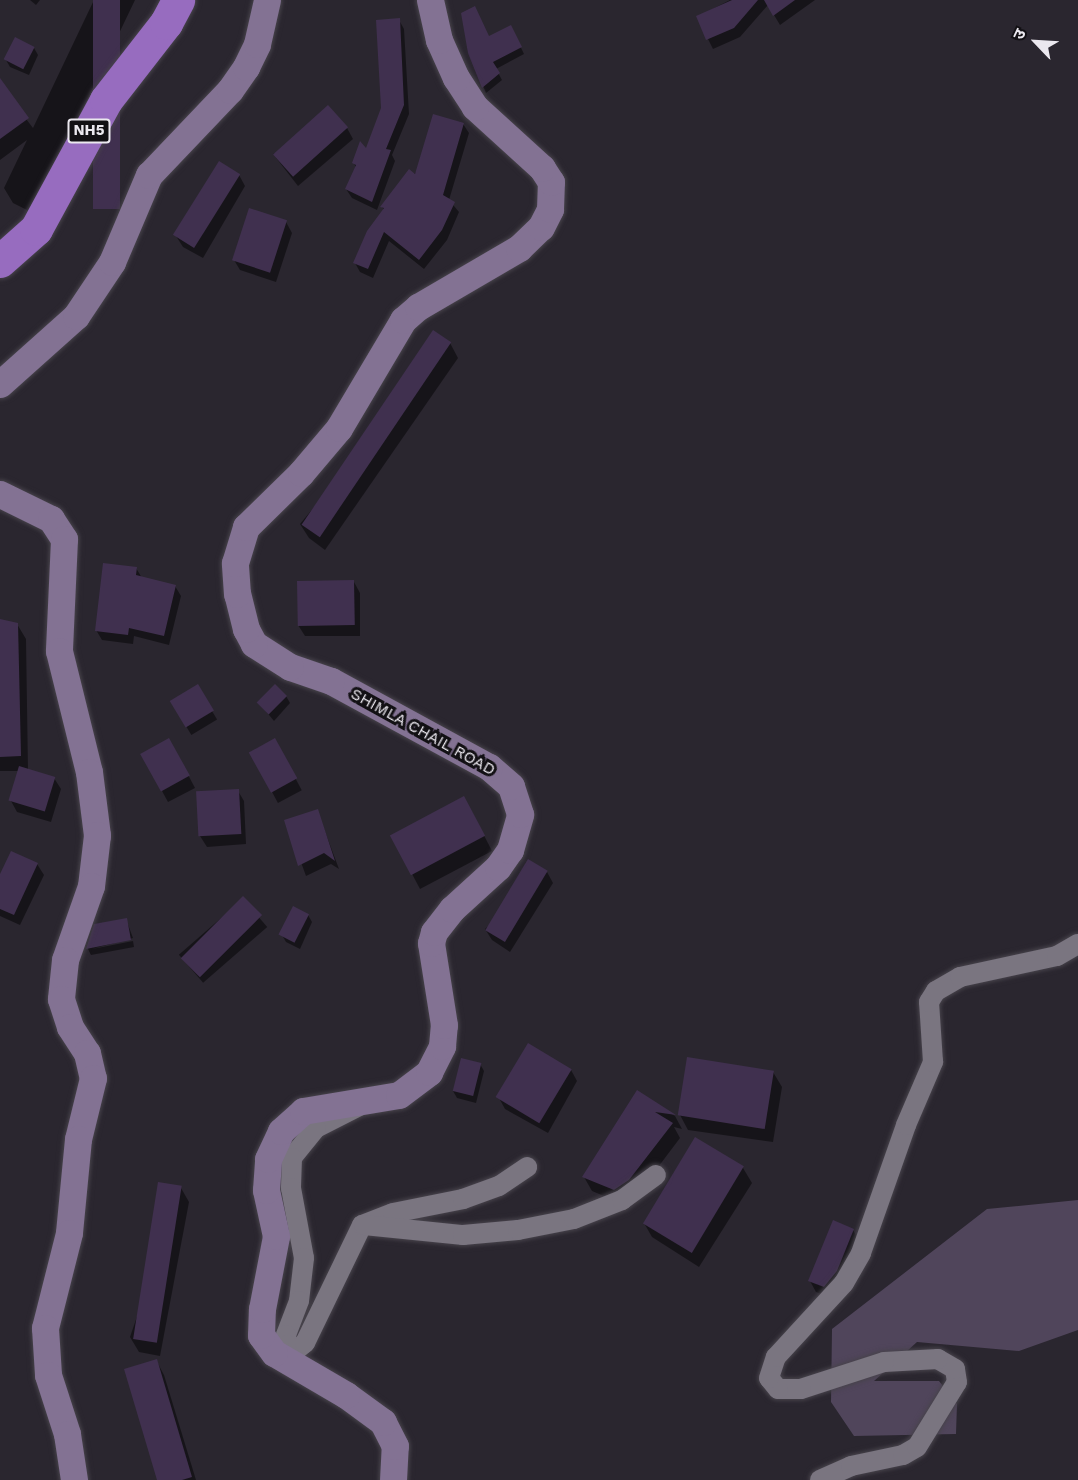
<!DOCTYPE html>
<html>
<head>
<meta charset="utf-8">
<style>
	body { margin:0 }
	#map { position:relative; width:1078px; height:1480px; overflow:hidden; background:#2a262f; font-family:"Work Sans","Noto Sans Devanagari",sans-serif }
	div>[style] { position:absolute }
	.green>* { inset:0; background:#50455b }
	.shadow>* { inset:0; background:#0007; transform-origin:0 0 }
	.building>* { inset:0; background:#40304f; transform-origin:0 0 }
	.roads { filter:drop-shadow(0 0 2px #47434b) drop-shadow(0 0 2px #47434b) }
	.street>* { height:20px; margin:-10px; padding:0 10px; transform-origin:10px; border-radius:10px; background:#7a7580 }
	.secondary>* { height:27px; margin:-13.5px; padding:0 13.5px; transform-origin:13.5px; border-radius:13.5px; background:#837293 }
	.highway>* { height:33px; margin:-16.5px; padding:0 16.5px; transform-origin:16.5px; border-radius:16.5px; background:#976cbf }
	span { translate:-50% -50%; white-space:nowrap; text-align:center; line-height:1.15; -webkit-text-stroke:6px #121014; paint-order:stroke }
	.shield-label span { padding:2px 4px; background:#121014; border:2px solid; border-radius:4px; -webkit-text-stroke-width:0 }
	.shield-label { font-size:15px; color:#ebe8ef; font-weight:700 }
	.street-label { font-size:16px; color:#ebe8ef }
	.north { position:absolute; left:1006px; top:12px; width:60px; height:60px; -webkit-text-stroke:4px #121014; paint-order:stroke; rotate:295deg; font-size:16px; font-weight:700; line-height:24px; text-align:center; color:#ebe8ef }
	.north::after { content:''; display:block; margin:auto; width:21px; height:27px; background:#ebe8ef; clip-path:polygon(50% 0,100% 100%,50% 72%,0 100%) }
</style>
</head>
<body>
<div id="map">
	<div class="green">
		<div style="clip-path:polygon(1078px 1200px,1078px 1330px,1019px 1351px,917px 1342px,874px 1381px,939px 1381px,957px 1404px,956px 1434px,854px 1436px,831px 1402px,832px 1329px,987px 1209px)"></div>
	</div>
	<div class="shadow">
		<div style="clip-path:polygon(30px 0,40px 0,36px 5px)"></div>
		<div style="clip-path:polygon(94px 0,135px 0,33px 213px,13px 203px,4px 188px,27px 140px,0 160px,0 85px,33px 128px)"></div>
		<div style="clip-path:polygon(730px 0,815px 0,780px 25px,768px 5px,740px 37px,713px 49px,697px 17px)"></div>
		<div style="clip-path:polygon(399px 20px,404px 29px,409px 114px,392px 155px,395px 161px,377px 210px,352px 198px,346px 189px,356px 168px,354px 163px,366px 151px,382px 108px)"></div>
		<div style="clip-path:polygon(514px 33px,524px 54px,496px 69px,502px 80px,486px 93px,469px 53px,489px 38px)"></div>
		<div style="clip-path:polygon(34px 48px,38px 55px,29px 75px,10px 67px,6px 60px)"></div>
		<div style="clip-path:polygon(463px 124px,469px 133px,449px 200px,459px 212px,447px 240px,424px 269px,389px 241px,373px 278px,360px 272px,355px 263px,385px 211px,382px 207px)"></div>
		<div style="clip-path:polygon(347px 128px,353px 139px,298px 186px,273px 154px)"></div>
		<div style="clip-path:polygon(239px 175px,245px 186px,203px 258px,183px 247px,176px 236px)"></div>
		<div style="clip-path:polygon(286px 222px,292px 233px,276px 282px,240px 270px,234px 260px)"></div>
		<div style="clip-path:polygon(450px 343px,458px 358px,325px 550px,309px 538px,300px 524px)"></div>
		<div style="clip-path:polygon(136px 568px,142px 578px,175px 586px,181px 596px,169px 645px,134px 636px,133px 644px,102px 640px,96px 630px)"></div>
		<div style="clip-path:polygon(354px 582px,360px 593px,360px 636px,305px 636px,298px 625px)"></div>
		<div style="clip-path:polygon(0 621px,17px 624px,26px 639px,28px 770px,54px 778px,61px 789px,51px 822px,17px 812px,11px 801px,19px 771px,0 771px)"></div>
		<div style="left:197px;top:686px;width:39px;height:30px;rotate:59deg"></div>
		<div style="clip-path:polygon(286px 696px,290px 703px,274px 721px,260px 704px)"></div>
		<div style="left:275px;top:740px;width:57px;height:27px;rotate:62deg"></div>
		<div style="clip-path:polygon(175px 750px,195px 788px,168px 802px,162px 791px)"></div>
		<div style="clip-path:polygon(238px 791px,244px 801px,246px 844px,207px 847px,200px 836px)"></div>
		<div style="clip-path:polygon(317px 810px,339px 869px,331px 864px,306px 876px,286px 821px)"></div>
		<div style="clip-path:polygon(472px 812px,492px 851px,420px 889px,392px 836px)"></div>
		<div style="clip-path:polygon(37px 864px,44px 875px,20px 925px,0 916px,0 878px)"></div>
		<div style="clip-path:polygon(547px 872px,553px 883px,510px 952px,492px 940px,485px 929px)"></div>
		<div style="left:243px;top:899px;width:37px;height:85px;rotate:49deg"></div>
		<div style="clip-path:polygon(308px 915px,312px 922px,300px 949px,286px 942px,282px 935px)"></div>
		<div style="clip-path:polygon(126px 919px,133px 938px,92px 949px,133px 941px,134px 947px,91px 955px,88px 949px,95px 926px)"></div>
		<div style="clip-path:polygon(480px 1064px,484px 1071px,476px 1103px,457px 1098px,453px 1091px)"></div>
		<div style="clip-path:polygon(571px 1070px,577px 1081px,548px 1133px,505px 1109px,499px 1098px)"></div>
		<div style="clip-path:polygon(773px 1072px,782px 1087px,773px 1142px,688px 1130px,680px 1115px)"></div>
		<div style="clip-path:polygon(637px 1092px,675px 1116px,682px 1129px,674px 1127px,680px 1138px,637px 1195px,623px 1204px,592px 1191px,584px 1177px)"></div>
		<div style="clip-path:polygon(696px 1139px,743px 1168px,752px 1183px,699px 1267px,652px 1237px,644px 1223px)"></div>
		<div style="clip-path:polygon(181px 1188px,189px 1202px,160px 1356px,139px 1352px,130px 1337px)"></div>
		<div style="clip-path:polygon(853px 1230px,859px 1241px,830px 1297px,816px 1292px,810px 1281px)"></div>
		<div style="clip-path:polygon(156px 1360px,164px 1375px,196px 1480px,158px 1480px)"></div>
	</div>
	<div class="building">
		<div style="left:93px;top:0;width:27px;height:209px"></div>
		<div style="clip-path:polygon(732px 0,758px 0,734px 28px,706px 40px,696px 16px)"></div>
		<div style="clip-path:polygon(764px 0,795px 0,773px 16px)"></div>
		<div style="clip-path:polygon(475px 6px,489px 36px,511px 25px,522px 47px,493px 62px,500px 73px,482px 88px,468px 53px,461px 13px)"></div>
		<div style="clip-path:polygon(400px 18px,404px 105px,386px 149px,391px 150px,372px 202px,345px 189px,356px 165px,352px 163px,360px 141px,366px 148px,381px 108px,376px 20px)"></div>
		<div style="left:15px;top:37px;width:22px;height:25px;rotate:27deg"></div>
		<div style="clip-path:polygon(0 78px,29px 118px,0 139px)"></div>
		<div style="left:328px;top:105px;width:30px;height:74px;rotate:48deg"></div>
		<div style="clip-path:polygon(433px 114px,464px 123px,443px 195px,455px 202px,442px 230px,419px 260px,384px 232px,368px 269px,353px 263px,367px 231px,384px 208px,380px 207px,409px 169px,415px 174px)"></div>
		<div style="left:219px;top:161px;width:25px;height:87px;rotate:32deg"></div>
		<div style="left:249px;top:208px;width:40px;height:55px;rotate:18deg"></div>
		<div style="left:433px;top:330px;width:22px;height:235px;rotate:34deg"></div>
		<div style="clip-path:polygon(103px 563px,137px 567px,136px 575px,176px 585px,164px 636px,129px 628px,128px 635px,95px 631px)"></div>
		<div style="left:354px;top:580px;width:45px;height:57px;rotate:89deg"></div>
		<div style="clip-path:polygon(0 619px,18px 623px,21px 756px,0 757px)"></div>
		<div style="left:198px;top:684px;width:31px;height:33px;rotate:59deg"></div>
		<div style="left:275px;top:684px;width:17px;height:26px;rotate:45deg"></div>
		<div style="left:169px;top:738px;width:43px;height:33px;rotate:61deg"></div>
		<div style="left:275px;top:738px;width:46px;height:30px;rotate:61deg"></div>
		<div style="left:19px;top:766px;width:38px;height:36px;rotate:17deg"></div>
		<div style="left:239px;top:789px;width:45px;height:43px;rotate:87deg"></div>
		<div style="left:464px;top:796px;width:45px;height:84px;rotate:62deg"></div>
		<div style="clip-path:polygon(318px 809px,335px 861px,324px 853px,298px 866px,284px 820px)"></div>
		<div style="clip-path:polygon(11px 851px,38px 863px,14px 915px,0 909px,0 874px)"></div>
		<div style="left:528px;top:859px;width:23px;height:83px;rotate:31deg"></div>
		<div style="left:243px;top:896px;width:27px;height:88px;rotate:45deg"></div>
		<div style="left:293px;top:906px;width:18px;height:32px;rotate:27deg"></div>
		<div style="clip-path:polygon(127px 918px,131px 940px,86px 949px,94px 924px)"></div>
		<div style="left:528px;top:1043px;width:51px;height:63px;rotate:31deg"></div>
		<div style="left:687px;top:1057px;width:88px;height:59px;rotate:9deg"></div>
		<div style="left:461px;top:1058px;width:21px;height:34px;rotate:14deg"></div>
		<div style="clip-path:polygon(637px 1090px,676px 1115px,655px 1112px,673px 1123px,629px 1180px,614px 1190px,582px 1177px)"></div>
		<div style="left:695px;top:1137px;width:57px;height:101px;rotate:31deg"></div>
		<div style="left:158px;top:1182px;width:24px;height:159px;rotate:9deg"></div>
		<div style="clip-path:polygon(833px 1220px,854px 1229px,837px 1271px,824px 1287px,808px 1281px)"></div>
		<div style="clip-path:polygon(157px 1359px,192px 1477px,182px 1480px,157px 1480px,124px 1369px)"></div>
	</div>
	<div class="roads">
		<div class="street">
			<div style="left:359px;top:1106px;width:48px;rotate:152.9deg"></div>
			<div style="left:316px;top:1128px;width:38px;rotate:129deg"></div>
			<div style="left:292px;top:1158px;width:30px;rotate:92deg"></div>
			<div style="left:291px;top:1188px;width:71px;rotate:79.5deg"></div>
			<div style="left:304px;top:1258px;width:43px;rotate:96.6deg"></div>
			<div style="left:299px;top:1301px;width:36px;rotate:111deg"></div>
			<div style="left:286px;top:1335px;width:10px;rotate:84deg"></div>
			<div style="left:287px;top:1345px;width:10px;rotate:37deg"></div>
			<div style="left:295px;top:1351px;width:13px;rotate:-39deg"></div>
			<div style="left:305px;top:1343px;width:131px;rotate:-64.2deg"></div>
			<div style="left:362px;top:1225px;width:33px;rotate:-21deg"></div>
			<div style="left:393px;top:1213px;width:71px;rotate:-11.3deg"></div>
			<div style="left:463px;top:1199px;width:38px;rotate:-20deg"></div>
			<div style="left:499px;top:1186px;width:34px;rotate:-34deg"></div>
			<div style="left:364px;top:1225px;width:100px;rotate:5.8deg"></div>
			<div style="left:463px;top:1235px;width:55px;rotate:-5.2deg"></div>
			<div style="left:518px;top:1230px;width:57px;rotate:-11.1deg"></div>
			<div style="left:574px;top:1219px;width:52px;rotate:-21.6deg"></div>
			<div style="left:622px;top:1200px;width:42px;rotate:-36.3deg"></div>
			<div style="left:820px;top:1480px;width:34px;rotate:-24deg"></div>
			<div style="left:851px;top:1466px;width:53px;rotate:-11.9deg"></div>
			<div style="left:903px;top:1455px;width:16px;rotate:-30deg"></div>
			<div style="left:917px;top:1447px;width:76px;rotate:-58.4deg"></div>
			<div style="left:957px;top:1382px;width:13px;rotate:-99deg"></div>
			<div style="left:955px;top:1369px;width:20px;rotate:-150deg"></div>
			<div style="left:938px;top:1359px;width:54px;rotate:176.8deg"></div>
			<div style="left:884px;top:1362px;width:87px;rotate:162deg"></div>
			<div style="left:801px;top:1389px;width:23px;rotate:180deg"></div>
			<div style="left:778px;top:1389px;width:14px;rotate:-129deg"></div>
			<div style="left:769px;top:1378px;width:22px;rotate:-72deg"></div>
			<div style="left:776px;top:1357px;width:100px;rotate:-47.4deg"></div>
			<div style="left:844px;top:1283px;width:34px;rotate:-60deg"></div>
			<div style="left:861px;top:1253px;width:136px;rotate:-70.6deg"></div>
			<div style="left:906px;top:1125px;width:69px;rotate:-66.8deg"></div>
			<div style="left:933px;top:1062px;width:60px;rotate:-93.8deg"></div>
			<div style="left:929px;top:1002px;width:13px;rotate:-58deg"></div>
			<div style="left:936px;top:991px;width:28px;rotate:-30deg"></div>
			<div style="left:960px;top:977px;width:99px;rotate:-12.2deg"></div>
			<div style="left:1057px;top:956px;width:24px;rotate:-30deg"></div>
		</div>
		<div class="secondary">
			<div style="left:0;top:384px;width:102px;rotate:-41.8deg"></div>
			<div style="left:76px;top:316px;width:65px;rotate:-56.3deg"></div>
			<div style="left:112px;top:262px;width:95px;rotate:-67deg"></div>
			<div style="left:149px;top:175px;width:117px;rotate:-46.4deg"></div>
			<div style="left:230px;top:90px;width:28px;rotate:-55deg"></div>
			<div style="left:246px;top:67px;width:25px;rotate:-64deg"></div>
			<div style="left:257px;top:44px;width:45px;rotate:-77.2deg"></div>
			<div style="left:0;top:494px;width:57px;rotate:26.1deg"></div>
			<div style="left:51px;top:519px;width:24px;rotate:57deg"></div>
			<div style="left:64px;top:539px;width:112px;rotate:92.6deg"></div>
			<div style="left:59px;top:651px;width:125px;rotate:76.1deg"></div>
			<div style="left:89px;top:772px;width:64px;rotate:82.8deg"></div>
			<div style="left:97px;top:835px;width:51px;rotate:96.7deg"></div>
			<div style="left:91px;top:886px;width:78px;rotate:109.4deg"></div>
			<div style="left:65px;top:960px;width:39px;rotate:96deg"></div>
			<div style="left:61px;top:999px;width:29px;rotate:72deg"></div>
			<div style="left:70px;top:1027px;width:31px;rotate:57deg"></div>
			<div style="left:87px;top:1053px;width:26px;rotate:77deg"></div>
			<div style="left:93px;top:1078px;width:63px;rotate:103.8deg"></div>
			<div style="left:78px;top:1139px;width:94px;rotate:95.5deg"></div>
			<div style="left:69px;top:1233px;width:98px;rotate:104.2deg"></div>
			<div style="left:45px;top:1328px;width:47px;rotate:86.3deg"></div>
			<div style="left:48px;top:1375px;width:62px;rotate:72.1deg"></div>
			<div style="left:67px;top:1434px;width:47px;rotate:81.3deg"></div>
			<div style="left:393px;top:1480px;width:34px;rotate:-87deg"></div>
			<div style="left:395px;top:1446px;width:27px;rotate:-117deg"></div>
			<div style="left:383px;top:1422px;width:46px;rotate:-143.9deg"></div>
			<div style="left:346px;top:1395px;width:83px;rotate:-149.7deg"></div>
			<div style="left:274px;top:1353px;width:22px;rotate:-126deg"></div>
			<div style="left:261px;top:1335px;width:26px;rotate:-88deg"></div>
			<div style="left:262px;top:1309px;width:74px;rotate:-79.1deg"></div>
			<div style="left:276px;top:1236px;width:47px;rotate:-102.3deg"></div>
			<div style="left:266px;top:1190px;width:31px;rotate:-86deg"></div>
			<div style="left:268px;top:1159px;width:31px;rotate:-65deg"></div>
			<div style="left:281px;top:1131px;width:30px;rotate:-42deg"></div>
			<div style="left:303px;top:1111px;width:97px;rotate:-9.5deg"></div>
			<div style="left:399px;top:1095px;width:38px;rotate:-37deg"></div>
			<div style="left:429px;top:1072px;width:29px;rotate:-63deg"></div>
			<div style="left:442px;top:1046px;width:21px;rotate:-85deg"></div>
			<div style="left:444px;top:1025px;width:83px;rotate:-99deg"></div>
			<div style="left:431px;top:943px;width:11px;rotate:-75deg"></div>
			<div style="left:434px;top:932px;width:29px;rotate:-52deg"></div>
			<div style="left:452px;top:909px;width:62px;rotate:-42.4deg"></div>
			<div style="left:498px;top:867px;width:21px;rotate:-55deg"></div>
			<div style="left:510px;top:850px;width:37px;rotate:-74deg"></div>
			<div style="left:520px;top:814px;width:29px;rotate:-108deg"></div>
			<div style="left:511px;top:786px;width:29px;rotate:-139deg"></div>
			<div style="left:489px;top:767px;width:180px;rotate:-151.4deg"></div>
			<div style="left:331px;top:681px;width:43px;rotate:-161.1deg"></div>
			<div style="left:290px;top:667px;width:43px;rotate:-147.4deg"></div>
			<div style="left:254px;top:644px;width:17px;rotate:-118deg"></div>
			<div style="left:246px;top:629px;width:36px;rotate:-104deg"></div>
			<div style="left:237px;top:594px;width:31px;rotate:-94deg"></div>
			<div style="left:235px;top:563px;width:38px;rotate:-73deg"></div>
			<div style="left:246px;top:527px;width:77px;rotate:-44.5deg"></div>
			<div style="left:301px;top:473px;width:59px;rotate:-49.8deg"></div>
			<div style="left:339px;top:428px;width:126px;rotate:-59.3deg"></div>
			<div style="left:403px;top:320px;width:20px;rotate:-41deg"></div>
			<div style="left:418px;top:307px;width:117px;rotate:-30.3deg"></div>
			<div style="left:519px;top:248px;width:30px;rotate:-44deg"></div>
			<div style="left:541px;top:227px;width:20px;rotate:-63deg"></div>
			<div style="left:550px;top:209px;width:27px;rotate:-88deg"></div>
			<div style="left:551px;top:182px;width:17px;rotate:-123deg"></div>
			<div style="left:542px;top:168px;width:91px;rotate:-137.7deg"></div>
			<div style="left:475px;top:107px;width:35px;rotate:-123deg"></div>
			<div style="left:456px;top:78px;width:42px;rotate:-114.1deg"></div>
			<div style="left:439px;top:40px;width:41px;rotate:-102.7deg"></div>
		</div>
		<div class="highway">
			<div style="left:0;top:261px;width:48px;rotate:-41.6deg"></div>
			<div style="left:36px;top:229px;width:147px;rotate:-61.5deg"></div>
			<div style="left:106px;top:100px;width:98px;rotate:-52.1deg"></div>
			<div style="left:166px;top:23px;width:26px;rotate:-62deg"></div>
		</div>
	</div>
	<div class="shield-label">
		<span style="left:89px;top:131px">NH5</span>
	</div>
	<div class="street-label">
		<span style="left:423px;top:732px;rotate:29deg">SHIMLA CHAIL ROAD</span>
	</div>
	<div class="north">उ</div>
</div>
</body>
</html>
